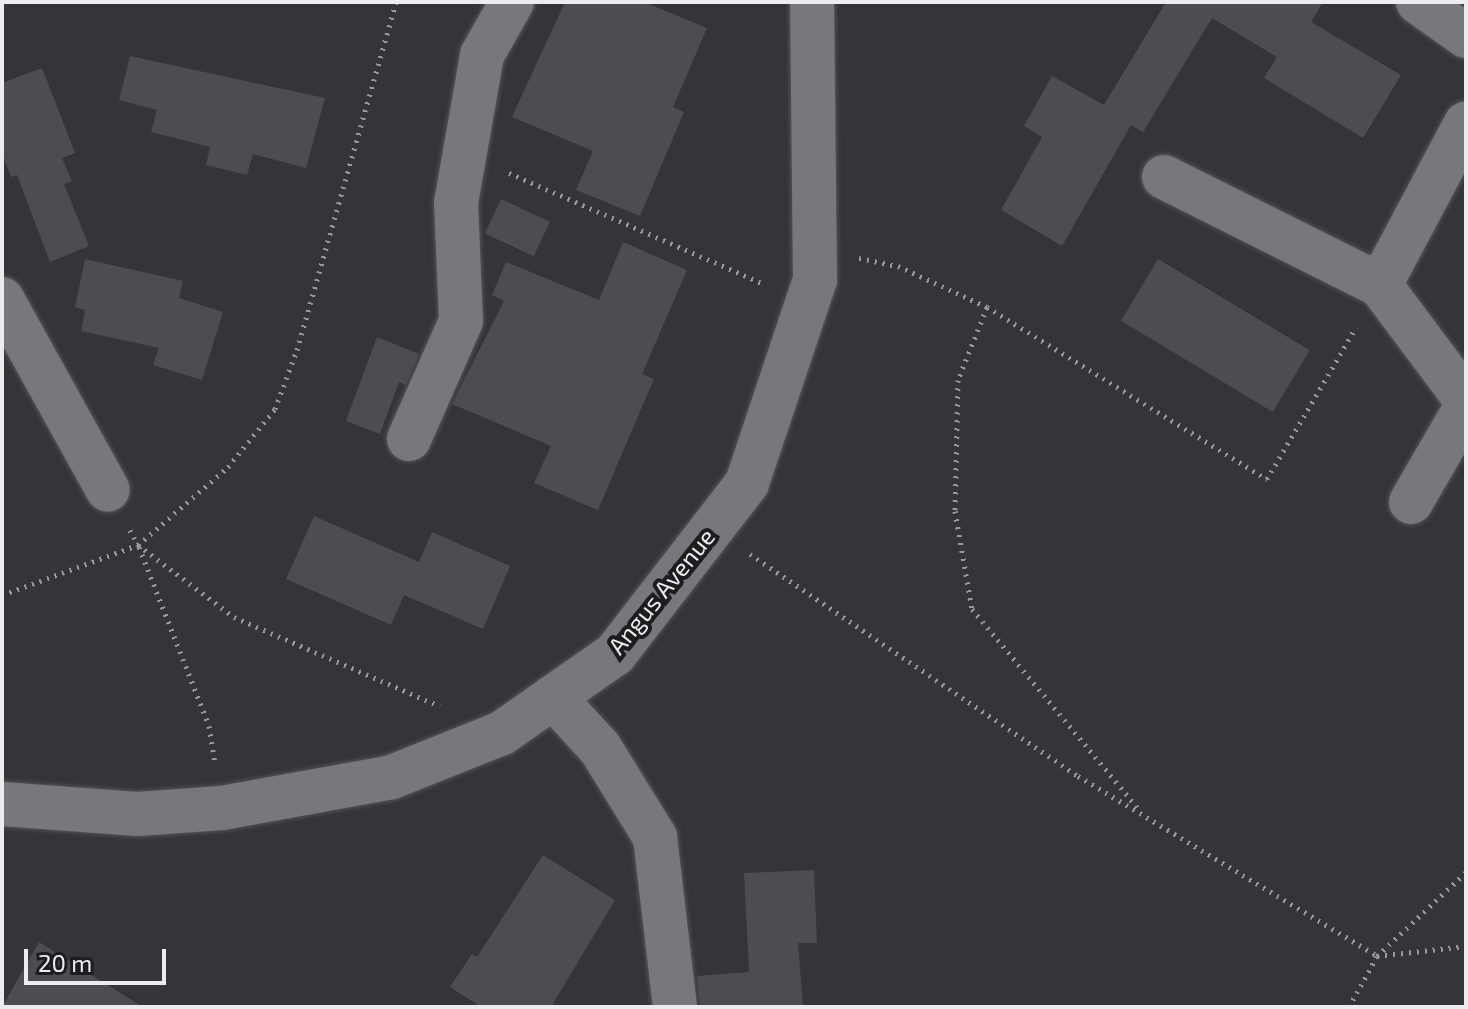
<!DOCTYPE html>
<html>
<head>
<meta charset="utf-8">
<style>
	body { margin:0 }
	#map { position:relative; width:1468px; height:1009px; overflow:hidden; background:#343539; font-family:"Exo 2",sans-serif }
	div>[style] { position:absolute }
	.building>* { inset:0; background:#4b4d51; transform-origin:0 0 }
	.path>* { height:5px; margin-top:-2.5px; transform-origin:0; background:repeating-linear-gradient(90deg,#99999d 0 2px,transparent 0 8px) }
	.roads { filter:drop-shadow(0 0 2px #525357) drop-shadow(0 0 2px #525357) }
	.minor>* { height:44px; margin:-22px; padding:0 22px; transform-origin:22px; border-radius:22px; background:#76787c }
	span { translate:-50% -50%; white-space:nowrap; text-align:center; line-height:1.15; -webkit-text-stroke:8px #1c1d1f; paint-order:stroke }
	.street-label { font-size:24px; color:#ededf0 }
	.frame { position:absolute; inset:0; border:4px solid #ededf0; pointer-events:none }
	.scale { position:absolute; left:24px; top:949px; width:142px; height:36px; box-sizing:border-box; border:4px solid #ededf0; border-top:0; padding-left:10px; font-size:24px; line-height:28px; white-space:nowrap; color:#ededf0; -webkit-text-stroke:6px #1c1d1f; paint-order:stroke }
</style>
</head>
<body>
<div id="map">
	<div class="building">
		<div style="clip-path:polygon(565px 2px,644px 2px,707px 28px,673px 107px,684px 112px,640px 216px,576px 190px,593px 151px,512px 117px)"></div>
		<div style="clip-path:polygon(1166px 2px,1323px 2px,1311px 22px,1401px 75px,1363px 138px,1264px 78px,1277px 57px,1212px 18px,1143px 132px,1131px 125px,1062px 246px,1001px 210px,1042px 137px,1024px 126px,1052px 76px,1104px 105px)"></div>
		<div style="clip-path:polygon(130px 56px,325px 98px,306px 168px,253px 154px,247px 175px,206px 165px,210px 147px,151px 132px,157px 110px,119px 100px)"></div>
		<div style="clip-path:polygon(42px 68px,75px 153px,62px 158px,72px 181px,64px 184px,89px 246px,50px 262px,17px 175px,11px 177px,2px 153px,2px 83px)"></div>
		<div style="left:501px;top:199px;width:54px;height:38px;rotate:25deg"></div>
		<div style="clip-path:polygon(623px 242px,687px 270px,642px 374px,654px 379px,598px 510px,534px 483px,551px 446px,452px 404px,504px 301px,492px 295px,506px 262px,599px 300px)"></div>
		<div style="clip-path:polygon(85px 259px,183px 281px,179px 298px,223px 312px,202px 380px,153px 365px,159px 348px,81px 331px,85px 310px,75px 307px)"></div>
		<div style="left:1158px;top:259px;width:177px;height:72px;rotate:31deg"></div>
		<div style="clip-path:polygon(377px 337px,419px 354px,406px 385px,399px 382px,380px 434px,346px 421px)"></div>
		<div style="clip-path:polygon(314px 516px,419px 562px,432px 532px,510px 566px,483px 629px,404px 595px,391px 625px,286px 579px)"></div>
		<div style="clip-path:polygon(543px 855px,615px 900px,551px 1007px,481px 1007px,450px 987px,472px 954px,477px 957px)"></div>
		<div style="clip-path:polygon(814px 870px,817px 943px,798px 943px,803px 1007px,700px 1007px,697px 976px,749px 972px,744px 873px)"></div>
		<div style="clip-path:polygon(39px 942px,143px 1007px,2px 1007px)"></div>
	</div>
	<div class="path">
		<div style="left:509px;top:173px;width:278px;rotate:23.5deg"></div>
		<div style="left:859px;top:258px;width:40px;rotate:12deg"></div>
		<div style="left:898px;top:266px;width:98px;rotate:24.7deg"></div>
		<div style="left:987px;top:307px;width:329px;rotate:31.6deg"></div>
		<div style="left:1267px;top:479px;width:176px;rotate:-59.6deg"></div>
		<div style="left:987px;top:307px;width:79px;rotate:111.7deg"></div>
		<div style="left:958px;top:380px;width:131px;rotate:91.3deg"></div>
		<div style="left:955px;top:511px;width:99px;rotate:80.2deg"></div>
		<div style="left:972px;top:609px;width:264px;rotate:50.2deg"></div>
		<div style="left:130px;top:530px;width:17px;rotate:62deg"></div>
		<div style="left:138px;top:545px;width:120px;rotate:36.9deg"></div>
		<div style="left:234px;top:617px;width:224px;rotate:23.4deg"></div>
		<div style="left:139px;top:547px;width:192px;rotate:68.6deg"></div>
		<div style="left:209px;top:726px;width:38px;rotate:81deg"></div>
		<div style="left:750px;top:554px;width:396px;rotate:34.1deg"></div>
		<div style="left:1078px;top:776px;width:349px;rotate:31deg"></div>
		<div style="left:1377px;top:956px;width:90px;rotate:-6.4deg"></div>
		<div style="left:2px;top:595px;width:145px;rotate:-20.2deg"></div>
		<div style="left:138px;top:545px;width:119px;rotate:-40.9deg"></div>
		<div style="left:228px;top:467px;width:75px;rotate:-51deg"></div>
		<div style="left:275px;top:409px;width:63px;rotate:-69.6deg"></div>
		<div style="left:297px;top:350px;width:362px;rotate:-74.1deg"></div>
		<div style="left:1349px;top:1007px;width:58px;rotate:-61.2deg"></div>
		<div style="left:1377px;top:956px;width:122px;rotate:-43.3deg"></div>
	</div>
	<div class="roads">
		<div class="minor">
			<div style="left:1418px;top:2px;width:59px;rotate:35.3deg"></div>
			<div style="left:1164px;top:177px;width:241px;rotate:26.6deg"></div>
			<div style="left:1380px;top:285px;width:144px;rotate:53.2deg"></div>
			<div style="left:1380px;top:285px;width:183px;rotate:-62deg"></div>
			<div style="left:2px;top:299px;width:218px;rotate:61deg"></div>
			<div style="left:409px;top:439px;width:129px;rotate:-66.2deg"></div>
			<div style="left:461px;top:321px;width:118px;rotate:-92.4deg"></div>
			<div style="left:456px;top:203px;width:150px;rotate:-80deg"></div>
			<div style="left:482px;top:55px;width:61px;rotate:-60.5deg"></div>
			<div style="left:1411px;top:502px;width:110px;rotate:-59.9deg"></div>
			<div style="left:553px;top:697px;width:69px;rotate:47.3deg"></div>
			<div style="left:600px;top:748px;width:105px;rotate:58.3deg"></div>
			<div style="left:655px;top:837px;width:171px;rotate:83.3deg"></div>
			<div style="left:2px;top:804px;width:136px;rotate:4.2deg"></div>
			<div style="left:138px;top:814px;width:84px;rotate:-4.1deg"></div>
			<div style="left:222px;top:808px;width:173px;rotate:-10.3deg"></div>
			<div style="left:392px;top:777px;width:118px;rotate:-21.8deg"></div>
			<div style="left:502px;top:733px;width:138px;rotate:-35deg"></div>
			<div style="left:615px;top:654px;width:216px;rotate:-52.3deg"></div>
			<div style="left:747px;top:483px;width:214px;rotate:-71.5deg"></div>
			<div style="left:815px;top:280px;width:278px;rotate:-90.6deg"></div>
		</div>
	</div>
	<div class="street-label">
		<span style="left:661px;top:591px;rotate:-51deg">Angus Avenue</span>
	</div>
	<div class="frame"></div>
	<div class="scale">20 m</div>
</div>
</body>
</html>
